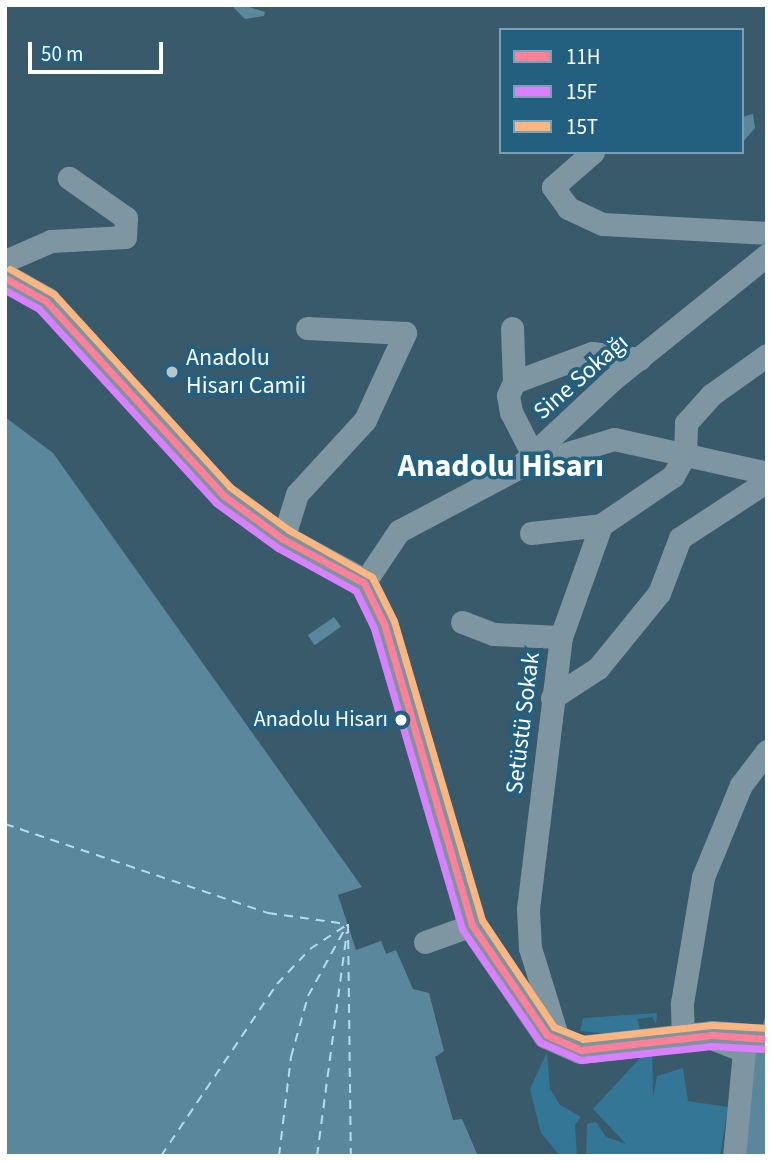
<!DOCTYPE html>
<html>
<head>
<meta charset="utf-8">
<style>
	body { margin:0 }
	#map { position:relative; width:772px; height:1161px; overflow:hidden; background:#385a6b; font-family:"Source Sans 3",sans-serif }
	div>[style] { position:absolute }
	.green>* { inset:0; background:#347695 }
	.water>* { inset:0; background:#5b879c; transform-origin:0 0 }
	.ferry>* { height:2px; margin-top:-1px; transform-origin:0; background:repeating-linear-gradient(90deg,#b4dcef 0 9px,transparent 0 16px) }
	.minor>* { height:23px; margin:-11.5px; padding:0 11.5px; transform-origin:11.5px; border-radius:11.5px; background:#7e96a1 }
	.major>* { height:28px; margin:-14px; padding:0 14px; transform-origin:14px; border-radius:14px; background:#7c949f }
	.bus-1>* { height:7px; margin:-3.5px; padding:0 3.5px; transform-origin:3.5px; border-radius:3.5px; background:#ff8098 }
	.bus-2>* { height:7px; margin:-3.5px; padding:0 3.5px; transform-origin:3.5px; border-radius:3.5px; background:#d880ff }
	.bus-3>* { height:7px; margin:-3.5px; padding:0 3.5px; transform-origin:3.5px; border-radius:3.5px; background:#ffb580 }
	.dots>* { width:19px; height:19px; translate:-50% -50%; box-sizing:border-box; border:4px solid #236080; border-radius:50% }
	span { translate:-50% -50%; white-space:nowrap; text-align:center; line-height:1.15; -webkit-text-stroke:7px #236080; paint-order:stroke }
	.bus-label { font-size:22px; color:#fff }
	.right { translate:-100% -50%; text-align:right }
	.poi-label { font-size:24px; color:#fff }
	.left { translate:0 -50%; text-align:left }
	.street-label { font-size:24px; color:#fff }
	.district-label { font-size:32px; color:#fff; font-weight:700 }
	.frame { position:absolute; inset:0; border:7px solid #fff; pointer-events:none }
	.legend { position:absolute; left:499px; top:28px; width:245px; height:126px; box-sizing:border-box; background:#236080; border:2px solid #7ba0b3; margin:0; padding:9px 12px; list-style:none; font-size:21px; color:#fff }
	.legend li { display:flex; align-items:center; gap:14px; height:35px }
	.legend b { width:35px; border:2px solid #7ba0b3 }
	.scale { position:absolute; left:28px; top:42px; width:135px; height:32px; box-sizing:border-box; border:4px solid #fff; border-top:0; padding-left:9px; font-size:21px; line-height:24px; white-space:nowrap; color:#fff; -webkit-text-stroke:5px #236080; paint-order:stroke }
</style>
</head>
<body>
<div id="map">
	<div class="green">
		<div style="clip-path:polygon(657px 1013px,656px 1024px,652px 1017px,637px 1019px,642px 1037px,580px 1031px,583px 1018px)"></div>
		<div style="clip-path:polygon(652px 1045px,653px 1097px,657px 1076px,683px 1068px,688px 1101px,728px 1107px,720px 1156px,586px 1156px,587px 1124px,596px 1122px,606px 1137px,626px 1144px,593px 1109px)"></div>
		<div style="clip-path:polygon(547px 1052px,550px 1089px,560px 1105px,581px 1117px,575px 1125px,577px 1156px,560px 1156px,541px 1133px,530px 1089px)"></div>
	</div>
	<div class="water">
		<div style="clip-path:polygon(243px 5px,265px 12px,264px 16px,245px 19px,232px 6px)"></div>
		<div style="clip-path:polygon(753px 114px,755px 128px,742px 143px,742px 117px)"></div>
		<div style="clip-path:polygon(5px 417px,53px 453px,362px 887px,338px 895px,356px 950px,381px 941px,386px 954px,396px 950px,413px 989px,429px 993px,444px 1051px,435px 1057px,453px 1120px,462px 1119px,478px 1156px,5px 1156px)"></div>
		<div style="left:334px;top:617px;width:12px;height:32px;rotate:55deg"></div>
		<div style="clip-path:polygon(767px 1012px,767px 1156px,745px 1156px,750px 1063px)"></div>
	</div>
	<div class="ferry">
		<div style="left:5px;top:824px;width:278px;rotate:18.7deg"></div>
		<div style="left:268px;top:913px;width:79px;rotate:8deg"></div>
		<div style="left:161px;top:1156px;width:207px;rotate:-56deg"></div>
		<div style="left:277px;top:984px;width:48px;rotate:-46.7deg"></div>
		<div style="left:310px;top:949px;width:45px;rotate:-33.3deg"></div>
		<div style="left:348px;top:924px;width:232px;rotate:89.3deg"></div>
		<div style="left:279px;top:1156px;width:100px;rotate:-83.1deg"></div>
		<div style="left:291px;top:1057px;width:63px;rotate:-74.4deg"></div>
		<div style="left:308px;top:996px;width:81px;rotate:-61.2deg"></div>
		<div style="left:317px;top:1156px;width:226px;rotate:-82.4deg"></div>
	</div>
	<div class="minor">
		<div style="left:593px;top:152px;width:53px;rotate:138.8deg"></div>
		<div style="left:553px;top:187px;width:26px;rotate:54deg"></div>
		<div style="left:568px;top:208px;width:38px;rotate:25deg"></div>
		<div style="left:603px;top:224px;width:164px;rotate:3.1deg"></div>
		<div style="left:5px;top:261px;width:50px;rotate:-23.5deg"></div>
		<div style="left:51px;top:241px;width:74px;rotate:-3.1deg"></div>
		<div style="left:125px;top:237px;width:19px;rotate:-87deg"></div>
		<div style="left:126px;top:218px;width:70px;rotate:-144.9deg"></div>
		<div style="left:512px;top:328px;width:54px;rotate:87.9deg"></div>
		<div style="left:533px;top:455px;width:48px;rotate:-117.1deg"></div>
		<div style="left:511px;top:412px;width:17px;rotate:-100deg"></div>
		<div style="left:508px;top:395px;width:14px;rotate:-65deg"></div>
		<div style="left:514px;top:382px;width:83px;rotate:-20.4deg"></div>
		<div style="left:592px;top:353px;width:48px;rotate:7.1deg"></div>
		<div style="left:525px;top:466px;width:93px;rotate:-16.9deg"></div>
		<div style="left:614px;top:439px;width:157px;rotate:12.5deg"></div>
		<div style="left:531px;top:533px;width:70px;rotate:-6.5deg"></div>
		<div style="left:283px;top:539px;width:47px;rotate:-72.7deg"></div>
		<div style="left:297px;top:494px;width:100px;rotate:-47.4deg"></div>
		<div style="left:365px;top:420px;width:96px;rotate:-65.3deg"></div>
		<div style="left:405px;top:333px;width:98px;rotate:-177.1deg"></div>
		<div style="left:364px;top:583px;width:63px;rotate:-56.1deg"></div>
		<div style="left:399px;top:531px;width:135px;rotate:-27.9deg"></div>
		<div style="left:518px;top:468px;width:129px;rotate:-43.1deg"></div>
		<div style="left:612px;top:380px;width:199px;rotate:-38.9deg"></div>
		<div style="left:462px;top:622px;width:33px;rotate:21deg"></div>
		<div style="left:493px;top:634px;width:68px;rotate:2.5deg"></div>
		<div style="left:552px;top:698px;width:55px;rotate:-33.1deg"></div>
		<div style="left:598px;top:668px;width:97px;rotate:-50.9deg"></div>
		<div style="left:659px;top:593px;width:59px;rotate:-69.1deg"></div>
		<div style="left:680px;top:538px;width:104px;rotate:-33.2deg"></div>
		<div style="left:425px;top:942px;width:50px;rotate:-19.9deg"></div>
		<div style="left:683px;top:1037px;width:34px;rotate:-92deg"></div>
		<div style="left:682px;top:1003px;width:128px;rotate:-80.5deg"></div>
		<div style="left:703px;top:877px;width:100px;rotate:-67.6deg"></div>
		<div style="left:741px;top:785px;width:43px;rotate:-52.6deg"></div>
		<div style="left:716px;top:1040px;width:30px;rotate:21deg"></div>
		<div style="left:744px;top:1051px;width:105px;rotate:95.4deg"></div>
		<div style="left:559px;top:1042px;width:98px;rotate:-107.1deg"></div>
		<div style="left:530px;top:948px;width:39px;rotate:-93deg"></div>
		<div style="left:528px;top:909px;width:274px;rotate:-83.1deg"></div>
		<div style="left:561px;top:637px;width:119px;rotate:-70.3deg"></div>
		<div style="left:601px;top:525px;width:87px;rotate:-34.2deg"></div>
		<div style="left:673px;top:476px;width:25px;rotate:-61deg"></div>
		<div style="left:685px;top:454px;width:31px;rotate:-88deg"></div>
		<div style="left:686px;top:423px;width:38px;rotate:-48deg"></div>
		<div style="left:711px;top:395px;width:69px;rotate:-35.5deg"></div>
	</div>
	<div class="major">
		<div style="left:5px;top:278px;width:47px;rotate:29.3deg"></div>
		<div style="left:46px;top:301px;width:263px;rotate:47.6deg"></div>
		<div style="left:223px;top:495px;width:74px;rotate:36.3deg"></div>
		<div style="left:283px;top:539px;width:92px;rotate:28.5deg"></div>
		<div style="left:364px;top:583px;width:46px;rotate:64deg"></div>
		<div style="left:384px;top:624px;width:314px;rotate:73.7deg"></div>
		<div style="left:472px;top:925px;width:133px;rotate:55.7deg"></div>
		<div style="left:547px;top:1035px;width:37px;rotate:24deg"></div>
		<div style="left:581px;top:1050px;width:132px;rotate:-6.5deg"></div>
		<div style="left:712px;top:1035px;width:55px;rotate:4.2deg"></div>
	</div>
	<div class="bus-1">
		<div style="left:5px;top:278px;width:47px;rotate:29.3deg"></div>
		<div style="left:46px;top:301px;width:263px;rotate:47.6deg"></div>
		<div style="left:223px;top:495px;width:74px;rotate:36.3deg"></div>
		<div style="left:283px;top:539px;width:92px;rotate:28.5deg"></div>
		<div style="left:364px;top:583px;width:46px;rotate:64deg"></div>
		<div style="left:384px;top:624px;width:314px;rotate:73.7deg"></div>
		<div style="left:472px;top:925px;width:133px;rotate:55.7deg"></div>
		<div style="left:547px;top:1035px;width:37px;rotate:24deg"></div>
		<div style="left:581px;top:1050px;width:132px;rotate:-6.5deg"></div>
		<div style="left:712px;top:1035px;width:55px;rotate:4.2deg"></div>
	</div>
	<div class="bus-2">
		<div style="left:5px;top:290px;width:39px;rotate:29deg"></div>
		<div style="left:39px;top:309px;width:263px;rotate:47.6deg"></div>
		<div style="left:216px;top:503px;width:77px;rotate:36deg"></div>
		<div style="left:278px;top:548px;width:89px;rotate:28.9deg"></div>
		<div style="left:356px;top:591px;width:41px;rotate:64.1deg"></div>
		<div style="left:374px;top:628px;width:314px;rotate:73.7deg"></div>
		<div style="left:462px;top:929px;width:137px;rotate:55.4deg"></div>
		<div style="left:540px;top:1042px;width:45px;rotate:23.7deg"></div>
		<div style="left:581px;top:1060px;width:132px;rotate:-6.1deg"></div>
		<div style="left:712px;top:1046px;width:54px;rotate:3.2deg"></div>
	</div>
	<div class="bus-3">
		<div style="left:10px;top:269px;width:51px;rotate:29.6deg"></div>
		<div style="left:54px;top:294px;width:261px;rotate:47.6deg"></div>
		<div style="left:230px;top:487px;width:73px;rotate:36.1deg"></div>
		<div style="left:289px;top:530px;width:95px;rotate:29.5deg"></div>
		<div style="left:372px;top:577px;width:49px;rotate:63.4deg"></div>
		<div style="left:394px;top:621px;width:312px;rotate:73.6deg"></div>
		<div style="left:482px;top:920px;width:129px;rotate:56.1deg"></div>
		<div style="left:554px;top:1027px;width:31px;rotate:22deg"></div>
		<div style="left:583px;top:1039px;width:130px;rotate:-6.2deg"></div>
		<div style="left:712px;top:1025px;width:55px;rotate:3.1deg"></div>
	</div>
	<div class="dots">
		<div style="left:172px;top:372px;background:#b9c5cb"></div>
		<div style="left:401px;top:720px;background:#fff"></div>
	</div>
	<div class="bus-label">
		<span class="right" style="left:388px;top:720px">Anadolu Hisarı</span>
	</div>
	<div class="poi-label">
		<span class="left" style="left:186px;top:372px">Anadolu<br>Hisarı Camii</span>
	</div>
	<div class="street-label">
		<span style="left:581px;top:377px;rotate:-41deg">Sine Sokağı</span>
		<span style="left:523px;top:723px;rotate:-83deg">Setüstü Sokak</span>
	</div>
	<div class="district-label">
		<span style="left:501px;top:466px">Anadolu Hisarı</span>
	</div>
	<div class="frame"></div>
	<ul class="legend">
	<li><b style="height:9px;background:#ff8098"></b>11H</li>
	<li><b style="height:9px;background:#d880ff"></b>15F</li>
	<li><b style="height:9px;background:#ffb580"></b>15T</li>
	</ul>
	<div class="scale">50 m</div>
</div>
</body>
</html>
